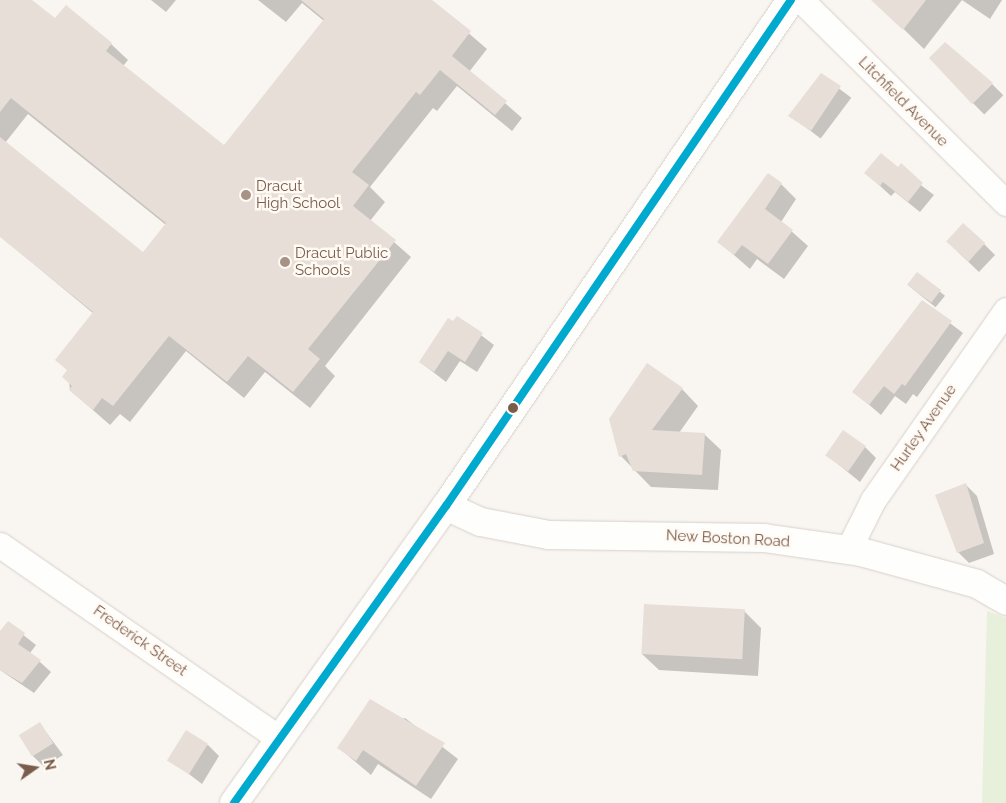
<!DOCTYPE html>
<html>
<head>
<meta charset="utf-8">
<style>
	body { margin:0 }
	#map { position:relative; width:1006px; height:803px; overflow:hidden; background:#f9f5f0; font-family:Raleway,sans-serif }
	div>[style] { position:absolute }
	.green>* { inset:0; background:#e7f0db }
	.shadow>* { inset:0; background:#0003; transform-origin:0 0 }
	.building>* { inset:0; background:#e6ded7; transform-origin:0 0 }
	.roads { filter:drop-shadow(0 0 1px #d7d1cb) drop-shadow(0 0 1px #d7d1cb) }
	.street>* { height:25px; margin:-12.5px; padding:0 12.5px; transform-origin:12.5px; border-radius:12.5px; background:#fefefd }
	.secondary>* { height:28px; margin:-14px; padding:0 14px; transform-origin:14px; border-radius:14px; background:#fefefd }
	.bus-1>* { height:8px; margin:-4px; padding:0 4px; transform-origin:4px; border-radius:4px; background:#00a9ce }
	.dots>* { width:14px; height:14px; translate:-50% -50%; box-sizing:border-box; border:2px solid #fffaf3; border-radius:50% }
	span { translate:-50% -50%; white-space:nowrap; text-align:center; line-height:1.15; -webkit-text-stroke:5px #fffaf3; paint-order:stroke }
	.street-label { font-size:15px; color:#7a5c4d }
	.poi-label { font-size:15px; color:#7a5c4d }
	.left { translate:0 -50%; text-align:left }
	.north { position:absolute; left:10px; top:743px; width:50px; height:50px; -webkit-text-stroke:4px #fffaf3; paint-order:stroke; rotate:77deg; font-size:14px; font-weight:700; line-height:20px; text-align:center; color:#7a5c4d }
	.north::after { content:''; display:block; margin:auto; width:18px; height:22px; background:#7a5c4d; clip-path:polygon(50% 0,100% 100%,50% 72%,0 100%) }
</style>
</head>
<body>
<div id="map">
	<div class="green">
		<div style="clip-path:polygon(987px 611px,1006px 618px,1006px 803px,982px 803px)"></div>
	</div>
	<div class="shadow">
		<div style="clip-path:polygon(evenodd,0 0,30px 0,55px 20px,111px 44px,128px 60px,123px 66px,224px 147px,324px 21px,302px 3px,286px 22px,258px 0,430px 0,487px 49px,469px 72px,522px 118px,512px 131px,457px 86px,437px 111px,433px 108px,370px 187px,385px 202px,370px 221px,411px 257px,325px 366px,335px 376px,310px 408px,265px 372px,244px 398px,186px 351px,130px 422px,120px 414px,110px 425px,70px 390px,68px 371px,94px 314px,0 236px,0 0,28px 114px,166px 225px,143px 254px,5px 143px,28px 114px)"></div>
		<div style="clip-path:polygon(151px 0,176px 0,166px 12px)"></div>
		<div style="clip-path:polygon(874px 0,962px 0,924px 49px)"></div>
		<div style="clip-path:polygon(962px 0,1002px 0,990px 19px)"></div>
		<div style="left:821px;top:75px;width:38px;height:51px;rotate:37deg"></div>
		<div style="left:992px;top:84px;width:16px;height:27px;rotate:45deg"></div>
		<div style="clip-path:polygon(881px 155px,934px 195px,920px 212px,895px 192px,891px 196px,866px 173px)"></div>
		<div style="clip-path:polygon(781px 184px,796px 199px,781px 222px,808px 246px,784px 279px,757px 259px,750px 269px,719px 242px)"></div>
		<div style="clip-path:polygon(984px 244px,995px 255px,979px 272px,958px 252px)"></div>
		<div style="left:917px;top:273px;width:36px;height:15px;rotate:39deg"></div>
		<div style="clip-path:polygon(922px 302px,963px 333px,917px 397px,913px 394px,906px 404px,895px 396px,881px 415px,854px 392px)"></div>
		<div style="clip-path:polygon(457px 317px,494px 345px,477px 372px,460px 361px,446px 382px,420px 362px)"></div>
		<div style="clip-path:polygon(682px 389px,698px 406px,679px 433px,704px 434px,721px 450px,718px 490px,651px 487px,621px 456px,610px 420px)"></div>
		<div style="clip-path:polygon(865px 447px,876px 458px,860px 482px,827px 455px)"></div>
		<div style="clip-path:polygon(966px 485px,977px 496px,994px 554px,969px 563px,958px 552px)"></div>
		<div style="clip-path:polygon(744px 611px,761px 628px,758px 676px,659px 670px,642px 654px)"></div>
		<div style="clip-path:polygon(8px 623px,36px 645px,30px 653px,51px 672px,34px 693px,0 670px,0 635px)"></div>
		<div style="clip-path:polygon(405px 718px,458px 759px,431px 799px,378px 764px,371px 775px,339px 748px)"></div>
		<div style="clip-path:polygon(40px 724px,63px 755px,44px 767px,33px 756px)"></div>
		<div style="clip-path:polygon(208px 745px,219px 756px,202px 784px,169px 759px)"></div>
	</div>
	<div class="building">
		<div style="clip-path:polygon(0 0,32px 0,55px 18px,66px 5px,112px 43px,106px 51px,224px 145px,324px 19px,301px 0,432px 0,471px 31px,452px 56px,507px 101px,495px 115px,440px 70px,420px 95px,416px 92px,352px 172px,369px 185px,353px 206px,396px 240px,308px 349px,320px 359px,293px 392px,248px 356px,227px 382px,169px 336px,113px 406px,102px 398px,93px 410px,69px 390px,72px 386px,62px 377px,67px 370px,55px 360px,93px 312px,0 237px,0 137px,143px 252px,166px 223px,11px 98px,0 112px)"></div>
		<div style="clip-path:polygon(871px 0,926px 0,903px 30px)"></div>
		<div style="clip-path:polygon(945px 42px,993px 83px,972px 104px,929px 58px)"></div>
		<div style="clip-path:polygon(821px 73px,841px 86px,811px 131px,788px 116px)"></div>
		<div style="clip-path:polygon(881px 153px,898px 167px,901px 163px,923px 183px,908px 202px,883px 182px,880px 186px,864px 173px)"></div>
		<div style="clip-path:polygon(768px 173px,782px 183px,765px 209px,793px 230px,768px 264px,742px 245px,734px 255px,717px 242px)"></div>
		<div style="left:963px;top:223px;width:30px;height:25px;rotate:42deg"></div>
		<div style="left:917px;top:272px;width:30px;height:16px;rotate:37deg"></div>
		<div style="clip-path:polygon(922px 300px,952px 321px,905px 386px,902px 384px,894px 394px,884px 386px,869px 405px,852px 392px)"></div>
		<div style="clip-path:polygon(457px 316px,483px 333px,465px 362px,448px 351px,434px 372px,419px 362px,448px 318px,453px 321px)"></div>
		<div style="clip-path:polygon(647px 363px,683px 388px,652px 430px,705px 433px,702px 475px,633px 471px,626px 454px,619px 457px,609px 419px)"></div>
		<div style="left:843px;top:430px;width:28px;height:31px;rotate:35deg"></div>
		<div style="clip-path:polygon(966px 483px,984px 543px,957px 553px,935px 495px)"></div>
		<div style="left:644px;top:604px;width:101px;height:50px;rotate:3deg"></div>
		<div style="clip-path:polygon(8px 621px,25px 633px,18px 644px,41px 660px,22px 683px,0 670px,0 631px)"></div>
		<div style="clip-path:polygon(370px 699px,445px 743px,416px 786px,363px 750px,356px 761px,337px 748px)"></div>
		<div style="left:40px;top:722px;width:25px;height:25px;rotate:58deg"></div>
		<div style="left:186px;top:730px;width:26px;height:36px;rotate:32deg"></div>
	</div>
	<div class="roads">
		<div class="street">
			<div style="left:801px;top:0;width:289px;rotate:44.7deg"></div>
			<div style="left:0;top:545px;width:339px;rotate:34.7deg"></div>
			<div style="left:848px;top:550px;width:56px;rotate:-63.4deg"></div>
			<div style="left:873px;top:500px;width:232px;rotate:-55deg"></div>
		</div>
		<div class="secondary">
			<div style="left:446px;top:506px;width:38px;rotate:25deg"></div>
			<div style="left:481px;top:522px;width:69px;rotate:10.8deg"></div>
			<div style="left:549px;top:535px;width:215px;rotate:0.8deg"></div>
			<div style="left:764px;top:538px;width:98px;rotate:8.2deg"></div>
			<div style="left:861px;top:552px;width:120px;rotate:15.4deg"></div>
			<div style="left:977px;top:584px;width:34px;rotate:30deg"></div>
			<div style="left:234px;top:803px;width:365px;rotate:-54.5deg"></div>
			<div style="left:446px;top:506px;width:612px;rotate:-55.71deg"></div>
		</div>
	</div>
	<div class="bus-1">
		<div style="left:234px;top:803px;width:365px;rotate:-54.5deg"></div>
		<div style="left:446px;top:506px;width:612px;rotate:-55.71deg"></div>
	</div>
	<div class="dots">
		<div style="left:246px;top:195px;background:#a69286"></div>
		<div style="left:285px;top:262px;background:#a69286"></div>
		<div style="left:513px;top:408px;background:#7a5c4d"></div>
	</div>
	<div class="street-label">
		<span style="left:903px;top:102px;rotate:45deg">Litchfield Avenue</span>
		<span style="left:924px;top:428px;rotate:-55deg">Hurley Avenue</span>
		<span style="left:728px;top:539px;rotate:3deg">New Boston Road</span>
		<span style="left:140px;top:641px;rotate:35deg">Frederick Street</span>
	</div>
	<div class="poi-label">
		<span class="left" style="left:256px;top:195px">Dracut<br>High School</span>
		<span class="left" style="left:295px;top:262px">Dracut Public<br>Schools</span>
	</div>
	<div class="north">N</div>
</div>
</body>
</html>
